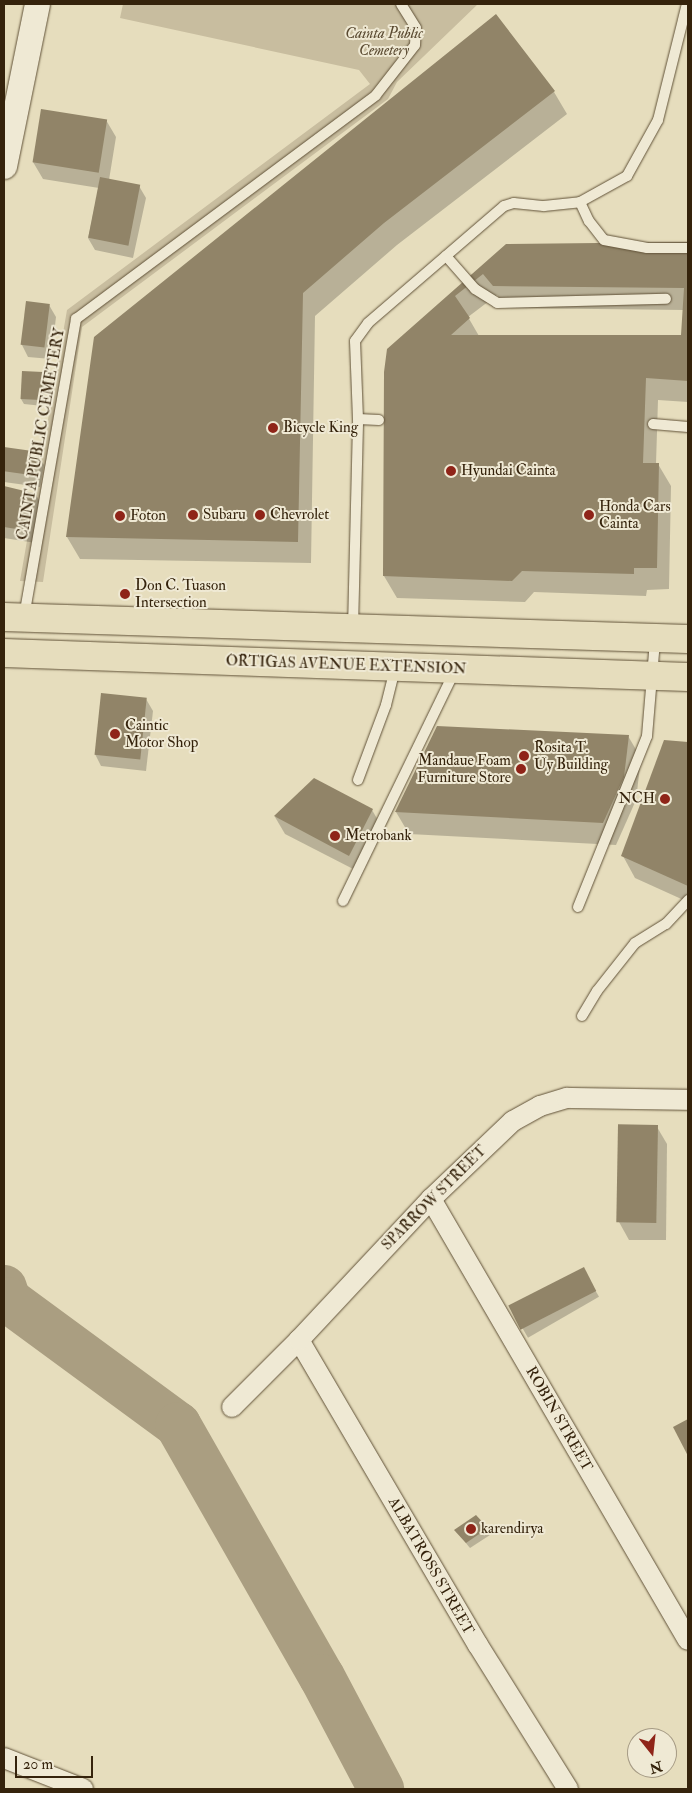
<!DOCTYPE html>
<html>
<head>
<meta charset="utf-8">
<style>
	body { margin:0 }
	#map { position:relative; width:692px; height:1793px; overflow:hidden; background:#e6ddbd; font-family:"IM FELL Double Pica",serif }
	div>[style] { position:absolute }
	.green>* { inset:0; background:#c8bd9f }
	.shadow>* { inset:0; background:#0003; transform-origin:0 0 }
	.river>* { height:46px; margin:-23px; padding:0 23px; transform-origin:23px; border-radius:23px; background:#aa9e81 }
	.building>* { inset:0; background:#918468; transform-origin:0 0 }
	.roads { filter:drop-shadow(0 0 1px #615238) drop-shadow(0 0 1px #615238) }
	.service>* { height:10px; margin:-5px; padding:0 5px; transform-origin:5px; border-radius:5px; background:#efe9d4 }
	.minor>* { height:20px; margin:-10px; padding:0 10px; transform-origin:10px; border-radius:10px; background:#efe9d4 }
	.tertiary>* { height:25px; margin:-12.5px; padding:0 12.5px; transform-origin:12.5px; border-radius:12.5px; background:#efe9d4 }
	.primary>* { height:28px; margin:-14px; padding:0 14px; transform-origin:14px; border-radius:14px; background:#e6ddbd }
	.dots>* { width:14px; height:14px; translate:-50% -50%; box-sizing:border-box; border:2px solid #efe9d4; border-radius:50% }
	span { translate:-50% -50%; white-space:nowrap; text-align:center; line-height:1.15; -webkit-text-stroke:4px #efe9d4; paint-order:stroke }
	.park-label { font-size:15px; color:#5a4a31; font-style:italic }
	.poi-label { font-size:15px; color:#35230c }
	.left { translate:0 -50%; text-align:left }
	.right { translate:-100% -50%; text-align:right }
	.street-label { font-size:15px; color:#35230c }
	.frame { position:absolute; inset:0; border:5px solid #35230c; pointer-events:none }
	.north { position:absolute; left:627px; top:1728px; width:50px; height:50px; box-sizing:border-box; background:#efe9d4; border:1px solid #a59a84; border-radius:50%; rotate:164deg; font-size:14px; font-weight:700; line-height:20px; text-align:center; color:#35230c }
	.north::after { content:''; display:block; margin:auto; width:18px; height:22px; background:#8f2418; clip-path:polygon(50% 0,100% 100%,50% 72%,0 100%) }
	.scale { position:absolute; left:15px; top:1756px; width:78px; height:22px; box-sizing:border-box; border:2px solid #35230c; border-top:0; padding-left:6px; font-size:15px; line-height:18px; white-space:nowrap; color:#35230c; -webkit-text-stroke:4px #efe9d4; paint-order:stroke }
</style>
</head>
<body>
<div id="map">
	<div class="green">
		<div style="clip-path:polygon(123px 4px,478px 4px,397px 82px,388px 99px,82px 327px,43px 582px,20px 581px,67px 310px,370px 84px,359px 70px,120px 18px)"></div>
	</div>
	<div class="shadow">
		<div style="clip-path:polygon(495px 15px,554px 92px,567px 114px,397px 245px,315px 316px,311px 563px,80px 559px,67px 537px)"></div>
		<div style="clip-path:polygon(106px 120px,116px 137px,109px 180px,139px 186px,146px 198px,133px 258px,95px 250px,88px 238px,99px 188px,43px 179px,33px 162px)"></div>
		<div style="clip-path:polygon(evenodd,688px 244px,688px 402px,658px 400px,656px 464px,658px 464px,671px 486px,669px 589px,647px 590px,646px 596px,534px 592px,525px 602px,397px 598px,384px 576px,385px 372px,388px 350px,507px 246px,688px 244px,497px 295px,507px 308px,684px 310px,682px 336px,479px 336px,468px 317px,497px 295px)"></div>
		<div style="clip-path:polygon(49px 305px,56px 317px,51px 359px,28px 357px,22px 345px)"></div>
		<div style="clip-path:polygon(42px 374px,46px 379px,43px 406px,24px 404px,21px 399px)"></div>
		<div style="clip-path:polygon(4px 448px,37px 453px,44px 465px,40px 487px,4px 482px)"></div>
		<div style="clip-path:polygon(4px 488px,36px 495px,43px 507px,36px 543px,4px 538px)"></div>
		<div style="clip-path:polygon(146px 699px,153px 711px,146px 771px,101px 766px,95px 754px)"></div>
		<div style="clip-path:polygon(628px 736px,641px 758px,636px 800px,616px 845px,409px 834px,396px 812px)"></div>
		<div style="clip-path:polygon(665px 742px,688px 744px,688px 902px,635px 878px,623px 856px)"></div>
		<div style="clip-path:polygon(372px 810px,382px 827px,359px 872px,285px 834px,275px 817px)"></div>
		<div style="clip-path:polygon(657px 1127px,667px 1144px,666px 1240px,629px 1240px,619px 1222px)"></div>
		<div style="left:583px;top:1269px;width:32px;height:82px;rotate:60deg"></div>
		<div style="clip-path:polygon(476px 1517px,490px 1535px,470px 1548px,455px 1530px)"></div>
	</div>
	<div class="river">
		<div style="left:4px;top:1288px;width:13px;rotate:72deg"></div>
		<div style="left:8px;top:1300px;width:211px;rotate:36.3deg"></div>
		<div style="left:178px;top:1425px;width:290px;rotate:60.3deg"></div>
		<div style="left:322px;top:1677px;width:127px;rotate:62.2deg"></div>
	</div>
	<div class="building">
		<div style="clip-path:polygon(496px 14px,555px 91px,384px 223px,303px 293px,298px 542px,66px 537px,94px 337px)"></div>
		<div style="left:41px;top:109px;width:67px;height:54px;rotate:9deg"></div>
		<div style="left:100px;top:177px;width:41px;height:62px;rotate:11deg"></div>
		<div style="clip-path:polygon(evenodd,688px 242px,688px 381px,646px 378px,643px 463px,659px 463px,657px 568px,634px 568px,634px 574px,522px 571px,512px 581px,383px 576px,384px 372px,387px 349px,506px 244px,688px 242px,483px 274px,493px 286px,684px 288px,681px 335px,451px 335px,470px 318px,455px 296px,483px 274px)"></div>
		<div style="left:26px;top:301px;width:24px;height:44px;rotate:7deg"></div>
		<div style="left:22px;top:371px;width:21px;height:28px;rotate:3deg"></div>
		<div style="left:4px;top:447px;width:34px;height:24px;rotate:8deg"></div>
		<div style="clip-path:polygon(4px 486px,37px 494px,29px 531px,4px 527px)"></div>
		<div style="left:101px;top:693px;width:46px;height:62px;rotate:6deg"></div>
		<div style="clip-path:polygon(437px 726px,629px 735px,624px 777px,603px 823px,395px 812px)"></div>
		<div style="clip-path:polygon(664px 740px,688px 742px,688px 886px,621px 856px)"></div>
		<div style="clip-path:polygon(314px 778px,373px 809px,349px 856px,274px 816px)"></div>
		<div style="left:658px;top:1125px;width:98px;height:40px;rotate:91deg"></div>
		<div style="left:584px;top:1267px;width:27px;height:85px;rotate:63deg"></div>
		<div style="clip-path:polygon(688px 1419px,688px 1456px,673px 1427px)"></div>
		<div style="clip-path:polygon(476px 1515px,488px 1528px,466px 1543px,454px 1530px)"></div>
	</div>
	<div class="roads">
		<div class="service">
			<div style="left:580px;top:202px;width:21px;rotate:65deg"></div>
			<div style="left:589px;top:221px;width:24px;rotate:52deg"></div>
			<div style="left:604px;top:240px;width:44px;rotate:10.5deg"></div>
			<div style="left:647px;top:248px;width:41px"></div>
			<div style="left:446px;top:256px;width:44px;rotate:48.7deg"></div>
			<div style="left:475px;top:289px;width:26px;rotate:32deg"></div>
			<div style="left:497px;top:303px;width:169px;rotate:-1.4deg"></div>
			<div style="left:358px;top:419px;width:21px;rotate:3deg"></div>
			<div style="left:653px;top:424px;width:35px;rotate:5deg"></div>
			<div style="left:24px;top:617px;width:303px;rotate:-80.1deg"></div>
			<div style="left:76px;top:319px;width:374px;rotate:-36.7deg"></div>
			<div style="left:376px;top:95px;width:63px;rotate:-52deg"></div>
			<div style="left:415px;top:45px;width:17px;rotate:-87deg"></div>
			<div style="left:416px;top:28px;width:28px;rotate:-122deg"></div>
			<div style="left:353px;top:628px;width:209px;rotate:-88.6deg"></div>
			<div style="left:358px;top:419px;width:78px;rotate:-92.2deg"></div>
			<div style="left:355px;top:341px;width:22px;rotate:-54deg"></div>
			<div style="left:368px;top:323px;width:179px;rotate:-40.7deg"></div>
			<div style="left:504px;top:206px;width:10px;rotate:-17deg"></div>
			<div style="left:514px;top:203px;width:30px;rotate:6deg"></div>
			<div style="left:544px;top:206px;width:36px;rotate:-6deg"></div>
			<div style="left:580px;top:202px;width:54px;rotate:-29deg"></div>
			<div style="left:627px;top:176px;width:64px;rotate:-61deg"></div>
			<div style="left:658px;top:120px;width:120px;rotate:-76deg"></div>
			<div style="left:358px;top:780px;width:80px;rotate:-69.5deg"></div>
			<div style="left:386px;top:705px;width:38px;rotate:-76deg"></div>
			<div style="left:343px;top:901px;width:257px;rotate:-64.1deg"></div>
			<div style="left:578px;top:907px;width:184px;rotate:-68deg"></div>
			<div style="left:647px;top:736px;width:96px;rotate:-85.2deg"></div>
			<div style="left:582px;top:1016px;width:29px;rotate:-59deg"></div>
			<div style="left:597px;top:991px;width:61px;rotate:-51.6deg"></div>
			<div style="left:635px;top:943px;width:36px;rotate:-32deg"></div>
			<div style="left:666px;top:924px;width:33px;rotate:-47deg"></div>
		</div>
		<div class="minor">
			<div style="left:431px;top:1199px;width:510px;rotate:59.77deg"></div>
			<div style="left:299px;top:1340px;width:354px;rotate:59.6deg"></div>
			<div style="left:478px;top:1645px;width:170px;rotate:58deg"></div>
			<div style="left:232px;top:1407px;width:95px;rotate:-45deg"></div>
			<div style="left:299px;top:1340px;width:193px;rotate:-46.9deg"></div>
			<div style="left:431px;top:1199px;width:113px;rotate:-43.6deg"></div>
			<div style="left:513px;top:1121px;width:31px;rotate:-29deg"></div>
			<div style="left:540px;top:1106px;width:28px;rotate:-17deg"></div>
			<div style="left:567px;top:1098px;width:121px;rotate:0.9deg"></div>
			<div style="left:4px;top:1758px;width:85px;rotate:21.4deg"></div>
		</div>
		<div class="tertiary">
			<div style="left:4px;top:166px;width:165px;rotate:-78.5deg"></div>
		</div>
		<div class="primary">
			<div style="left:4px;top:617px;width:684px;rotate:1.84deg"></div>
			<div style="left:4px;top:653px;width:684px;rotate:2.01deg"></div>
		</div>
	</div>
	<div class="dots">
		<div style="left:273px;top:428px;background:#8f2418"></div>
		<div style="left:451px;top:471px;background:#8f2418"></div>
		<div style="left:193px;top:515px;background:#8f2418"></div>
		<div style="left:260px;top:515px;background:#8f2418"></div>
		<div style="left:589px;top:515px;background:#8f2418"></div>
		<div style="left:120px;top:516px;background:#8f2418"></div>
		<div style="left:125px;top:594px;background:#8f2418"></div>
		<div style="left:115px;top:734px;background:#8f2418"></div>
		<div style="left:524px;top:756px;background:#8f2418"></div>
		<div style="left:521px;top:769px;background:#8f2418"></div>
		<div style="left:665px;top:799px;background:#8f2418"></div>
		<div style="left:335px;top:836px;background:#8f2418"></div>
		<div style="left:471px;top:1529px;background:#8f2418"></div>
	</div>
	<div class="park-label">
		<span style="left:384px;top:42px">Cainta Public<br>Cemetery</span>
	</div>
	<div class="poi-label">
		<span class="left" style="left:283px;top:428px">Bicycle King</span>
		<span class="left" style="left:461px;top:471px">Hyundai Cainta</span>
		<span class="left" style="left:599px;top:515px">Honda Cars<br>Cainta</span>
		<span class="left" style="left:203px;top:515px">Subaru</span>
		<span class="left" style="left:270px;top:515px">Chevrolet</span>
		<span class="left" style="left:130px;top:516px">Foton</span>
		<span class="left" style="left:135px;top:594px">Don C. Tuason<br>Intersection</span>
		<span class="left" style="left:125px;top:734px">Caintic<br>Motor Shop</span>
		<span class="left" style="left:534px;top:756px">Rosita T.<br>Uy Building</span>
		<span class="right" style="left:511px;top:769px">Mandaue Foam<br>Furniture Store</span>
		<span class="right" style="left:655px;top:799px">NCH</span>
		<span class="left" style="left:345px;top:836px">Metrobank</span>
		<span class="left" style="left:481px;top:1529px">karendirya</span>
	</div>
	<div class="street-label">
		<span style="left:41px;top:434px;rotate:-80deg">CAINTA PUBLIC CEMETERY</span>
		<span style="left:346px;top:665px;rotate:2deg">ORTIGAS AVENUE EXTENSION</span>
		<span style="left:434px;top:1198px;rotate:-45deg">SPARROW STREET</span>
		<span style="left:559px;top:1419px;rotate:60deg">ROBIN STREET</span>
		<span style="left:431px;top:1566px;rotate:60deg">ALBATROSS STREET</span>
	</div>
	<div class="frame"></div>
	<div class="north">N</div>
	<div class="scale">20 m</div>
</div>
</body>
</html>
